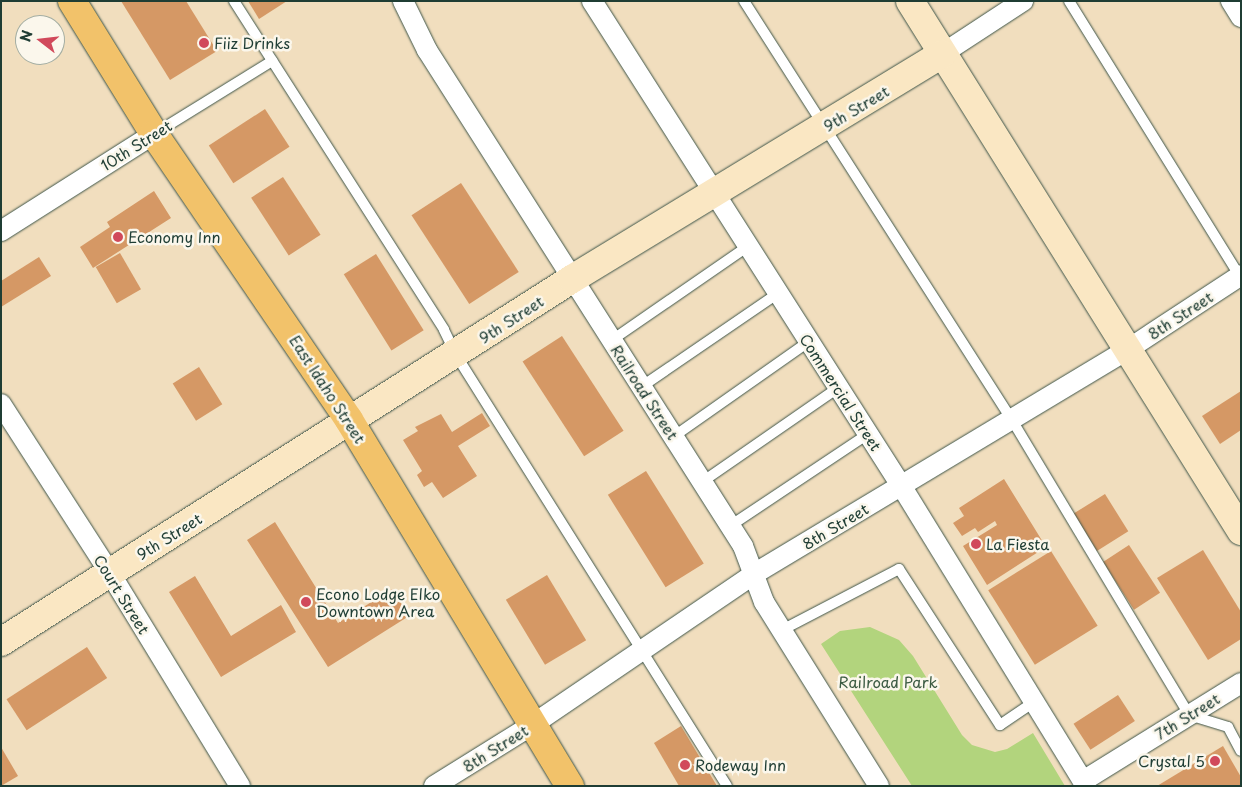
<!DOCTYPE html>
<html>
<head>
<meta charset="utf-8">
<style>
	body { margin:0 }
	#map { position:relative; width:1242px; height:787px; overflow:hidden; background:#f1debe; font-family:"Playpen Sans",sans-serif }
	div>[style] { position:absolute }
	.green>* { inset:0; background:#b2d47d }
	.building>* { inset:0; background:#d59865; transform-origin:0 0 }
	.roads { filter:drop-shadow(0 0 1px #3e5549) drop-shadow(0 0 1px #3e5549) }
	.lane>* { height:10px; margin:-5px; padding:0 5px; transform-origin:5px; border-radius:5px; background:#fff }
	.street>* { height:20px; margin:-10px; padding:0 10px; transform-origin:10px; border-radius:10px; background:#fff }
	.secondary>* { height:28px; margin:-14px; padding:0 14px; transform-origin:14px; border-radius:14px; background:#fae7c3 }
	.primary>* { height:28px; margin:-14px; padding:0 14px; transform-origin:14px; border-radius:14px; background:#f2c26a }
	.dots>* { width:14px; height:14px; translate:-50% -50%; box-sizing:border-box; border:2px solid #fbf7ec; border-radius:50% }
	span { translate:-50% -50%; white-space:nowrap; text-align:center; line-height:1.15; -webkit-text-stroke:5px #fbf7ec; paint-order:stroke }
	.poi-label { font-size:15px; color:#1f3d34 }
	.left { translate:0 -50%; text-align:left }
	.right { translate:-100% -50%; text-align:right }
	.street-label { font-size:15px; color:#1f3d34 }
	.park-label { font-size:15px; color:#3c5b43 }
	.frame { position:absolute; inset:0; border:2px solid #1f3d34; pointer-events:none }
	.north { position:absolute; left:15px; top:15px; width:50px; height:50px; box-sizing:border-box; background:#fbf7ec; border:1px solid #a3ada2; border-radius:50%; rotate:286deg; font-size:14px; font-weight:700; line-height:20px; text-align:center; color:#1f3d34 }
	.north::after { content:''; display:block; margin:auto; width:18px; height:22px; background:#d1495b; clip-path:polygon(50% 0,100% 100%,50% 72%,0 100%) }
</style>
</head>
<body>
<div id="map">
	<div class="green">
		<div style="clip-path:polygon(870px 627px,899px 640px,913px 656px,962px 735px,972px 745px,995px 752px,1007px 749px,1033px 733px,1065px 786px,912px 786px,821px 644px,840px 631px)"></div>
	</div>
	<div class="building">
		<div style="clip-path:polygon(121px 1px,186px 1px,217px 51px,170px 80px)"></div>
		<div style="clip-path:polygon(248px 1px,287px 1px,259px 19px)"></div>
		<div style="left:265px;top:109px;width:45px;height:67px;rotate:57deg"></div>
		<div style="left:283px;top:177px;width:69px;height:38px;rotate:57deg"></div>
		<div style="left:461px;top:183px;width:106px;height:59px;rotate:57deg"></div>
		<div style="clip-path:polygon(154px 191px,171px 218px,93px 268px,80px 247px,110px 227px,107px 222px)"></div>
		<div style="left:120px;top:253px;width:42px;height:28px;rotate:60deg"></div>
		<div style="left:376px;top:254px;width:90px;height:38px;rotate:58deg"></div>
		<div style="clip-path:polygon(39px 257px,51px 276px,1px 307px,1px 281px)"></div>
		<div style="left:562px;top:336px;width:113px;height:47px;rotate:57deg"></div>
		<div style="left:199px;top:367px;width:44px;height:31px;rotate:58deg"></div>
		<div style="clip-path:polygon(1241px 391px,1241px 430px,1220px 444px,1202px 416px)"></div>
		<div style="clip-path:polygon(482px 413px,490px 426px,458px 446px,477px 476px,443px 498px,432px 482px,424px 487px,417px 475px,422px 471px,403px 440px,418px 431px,415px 427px,441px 414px,452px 432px)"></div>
		<div style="left:646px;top:471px;width:109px;height:45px;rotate:58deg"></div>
		<div style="clip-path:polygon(1004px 479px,1046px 547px,987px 585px,963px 546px,997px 525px,995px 521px,978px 532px,975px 528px,962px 536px,953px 523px,964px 516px,959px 508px)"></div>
		<div style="left:1105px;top:494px;width:44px;height:37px;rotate:58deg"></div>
		<div style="clip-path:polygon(275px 522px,338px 623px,392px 589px,409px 616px,328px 667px,247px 540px)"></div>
		<div style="left:1129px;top:545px;width:57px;height:31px;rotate:57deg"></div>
		<div style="clip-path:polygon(1203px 550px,1241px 612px,1241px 639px,1208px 660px,1157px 578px)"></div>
		<div style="left:1051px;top:551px;width:88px;height:74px;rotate:58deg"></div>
		<div style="left:547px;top:575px;width:76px;height:48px;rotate:59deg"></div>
		<div style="clip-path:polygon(195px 576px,231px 636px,281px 605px,296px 632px,221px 677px,169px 592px)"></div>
		<div style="left:87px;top:647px;width:37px;height:96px;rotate:57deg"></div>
		<div style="left:1118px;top:695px;width:31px;height:53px;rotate:57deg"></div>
		<div style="clip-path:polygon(681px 726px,717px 786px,679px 786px,654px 743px)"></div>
		<div style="clip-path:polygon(1223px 746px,1241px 777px,1241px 786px,1157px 786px)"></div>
		<div style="clip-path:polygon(1px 747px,18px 776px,1px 786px)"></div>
	</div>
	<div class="roads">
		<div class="lane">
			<div style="left:234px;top:1px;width:390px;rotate:57.4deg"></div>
			<div style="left:444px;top:330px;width:28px;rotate:64deg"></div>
			<div style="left:456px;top:355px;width:509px;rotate:57.84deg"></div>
			<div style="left:744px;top:1px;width:497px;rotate:57.4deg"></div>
			<div style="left:1012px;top:420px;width:344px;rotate:59deg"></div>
			<div style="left:1189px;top:715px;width:41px;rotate:17.1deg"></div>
			<div style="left:1228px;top:727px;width:27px;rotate:62deg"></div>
			<div style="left:1069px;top:1px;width:325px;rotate:58.2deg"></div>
			<div style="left:154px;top:134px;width:139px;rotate:-31.7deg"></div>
			<div style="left:612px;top:340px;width:164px;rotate:-34.6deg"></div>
			<div style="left:641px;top:387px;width:165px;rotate:-34.4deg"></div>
			<div style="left:673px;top:437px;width:165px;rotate:-35.1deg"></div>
			<div style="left:702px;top:482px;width:165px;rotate:-34.7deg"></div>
			<div style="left:730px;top:526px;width:166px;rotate:-33.7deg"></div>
			<div style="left:782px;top:630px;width:132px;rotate:-27.5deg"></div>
			<div style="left:899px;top:569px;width:186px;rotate:57.1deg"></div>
			<div style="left:1000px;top:725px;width:41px;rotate:-34.1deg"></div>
		</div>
		<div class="street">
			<div style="left:403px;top:1px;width:55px;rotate:63.9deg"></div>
			<div style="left:427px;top:50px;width:588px;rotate:57.5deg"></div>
			<div style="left:743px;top:546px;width:60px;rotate:69.4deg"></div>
			<div style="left:764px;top:602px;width:217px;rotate:58deg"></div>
			<div style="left:592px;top:1px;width:576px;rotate:57.47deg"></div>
			<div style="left:902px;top:487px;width:351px;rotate:58.4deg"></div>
			<div style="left:1231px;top:1px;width:19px;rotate:58deg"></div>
			<div style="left:942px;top:54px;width:97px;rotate:-33.2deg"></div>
			<div style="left:1px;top:231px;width:181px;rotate:-32.4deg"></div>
			<div style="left:1px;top:404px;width:201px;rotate:57.2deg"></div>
			<div style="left:110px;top:573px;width:250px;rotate:58.6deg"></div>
			<div style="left:1083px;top:781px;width:186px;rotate:-31.8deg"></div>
			<div style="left:434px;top:786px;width:115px;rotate:-31.9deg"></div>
			<div style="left:532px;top:725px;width:268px;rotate:-34.2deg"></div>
			<div style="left:754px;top:574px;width:435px;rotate:-31deg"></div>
			<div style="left:1127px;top:350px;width:136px;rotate:-33.3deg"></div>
		</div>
		<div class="secondary">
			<div style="left:910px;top:1px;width:625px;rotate:58.01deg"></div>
			<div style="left:1px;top:642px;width:677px;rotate:-32.45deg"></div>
			<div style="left:572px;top:279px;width:433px;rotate:-31.3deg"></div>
		</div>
		<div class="primary">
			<div style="left:72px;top:1px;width:156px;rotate:58.3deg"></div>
			<div style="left:154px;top:134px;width:346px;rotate:55.7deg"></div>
			<div style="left:349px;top:420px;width:428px;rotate:58.9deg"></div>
		</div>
	</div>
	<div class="dots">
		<div style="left:204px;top:43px;background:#d1495b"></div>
		<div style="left:118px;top:237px;background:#d1495b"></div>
		<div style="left:976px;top:544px;background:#d1495b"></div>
		<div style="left:306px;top:602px;background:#d1495b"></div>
		<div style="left:1215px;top:761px;background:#d1495b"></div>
		<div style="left:685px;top:765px;background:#d1495b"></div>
	</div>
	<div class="poi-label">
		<span class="left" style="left:214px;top:43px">Fiiz Drinks</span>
		<span class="left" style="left:128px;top:237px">Economy Inn</span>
		<span class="left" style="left:986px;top:544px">La Fiesta</span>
		<span class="left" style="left:316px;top:602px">Econo Lodge Elko<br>Downtown Area</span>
		<span class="right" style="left:1205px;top:761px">Crystal 5</span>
		<span class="left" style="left:695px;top:765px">Rodeway Inn</span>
	</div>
	<div class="street-label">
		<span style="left:856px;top:108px;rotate:-31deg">9th Street</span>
		<span style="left:136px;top:145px;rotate:-32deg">10th Street</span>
		<span style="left:1180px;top:315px;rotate:-33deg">8th Street</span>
		<span style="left:511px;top:319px;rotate:-33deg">9th Street</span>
		<span style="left:328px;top:389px;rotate:57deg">East Idaho Street</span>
		<span style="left:645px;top:392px;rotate:57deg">Railroad Street</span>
		<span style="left:841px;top:392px;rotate:57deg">Commercial Street</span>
		<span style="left:835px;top:526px;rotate:-31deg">8th Street</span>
		<span style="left:169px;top:536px;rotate:-32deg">9th Street</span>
		<span style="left:122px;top:594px;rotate:58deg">Court Street</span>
		<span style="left:1187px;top:716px;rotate:-32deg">7th Street</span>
		<span style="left:495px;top:748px;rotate:-32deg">8th Street</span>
	</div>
	<div class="park-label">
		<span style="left:888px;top:682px">Railroad Park</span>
	</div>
	<div class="frame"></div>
	<div class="north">N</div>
</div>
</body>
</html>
